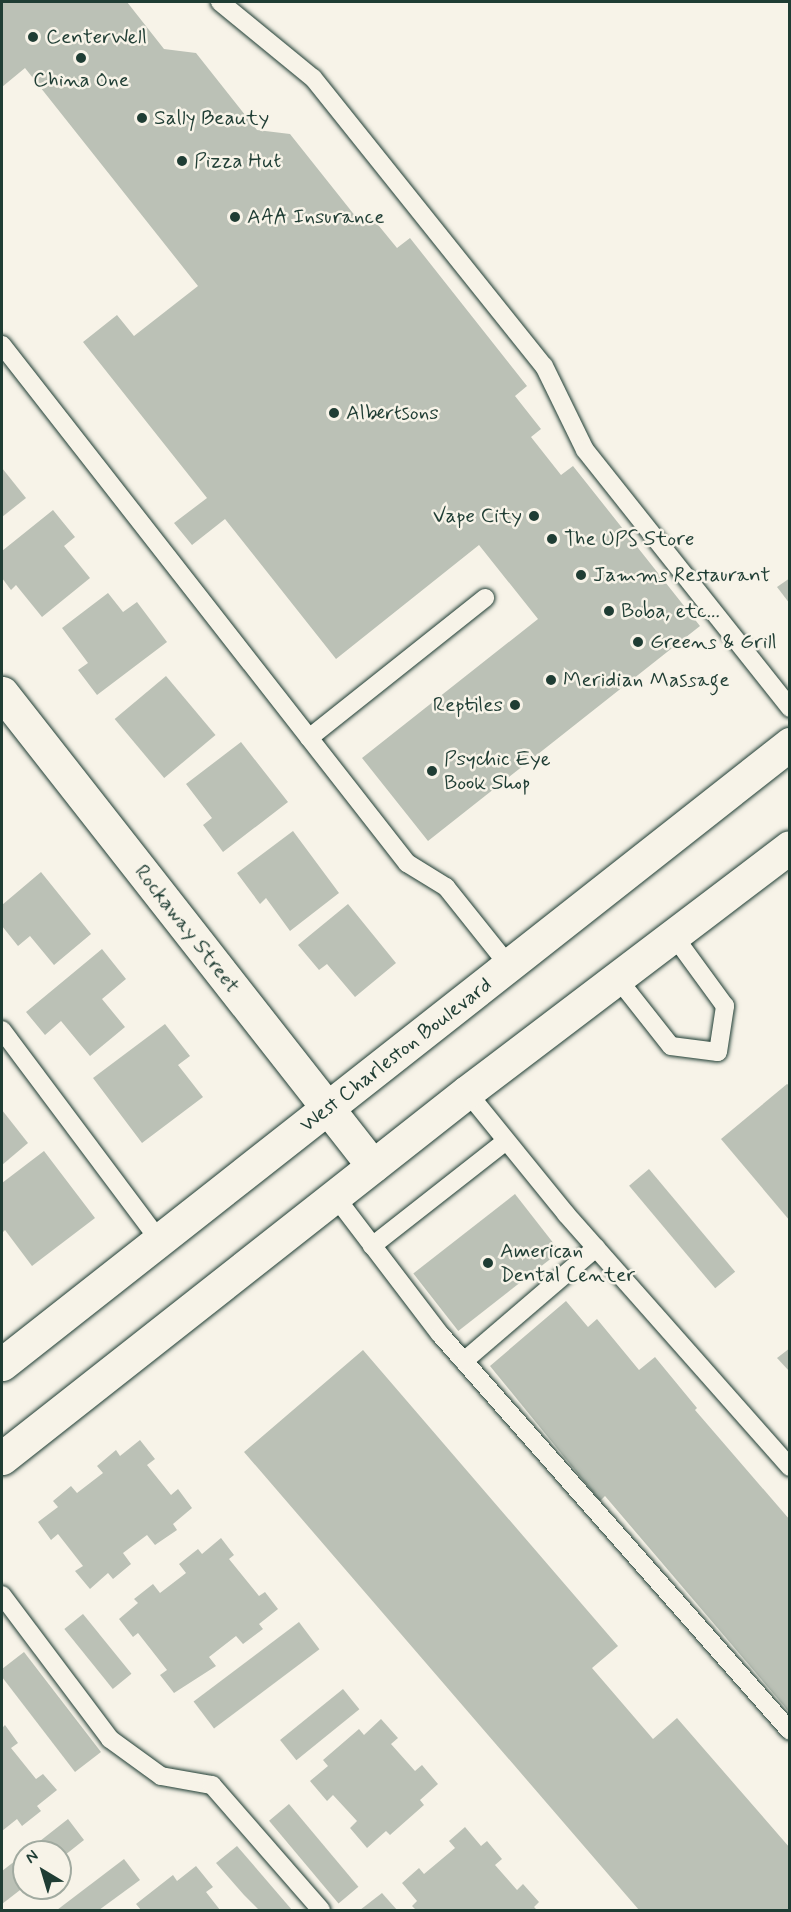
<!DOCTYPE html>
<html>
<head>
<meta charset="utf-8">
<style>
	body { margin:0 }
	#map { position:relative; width:791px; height:1912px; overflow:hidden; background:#f7f3e8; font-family:Mynerve,sans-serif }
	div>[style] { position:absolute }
	.building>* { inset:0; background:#bbc1b6; transform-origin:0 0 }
	.roads { filter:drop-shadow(0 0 2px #1f3d34) drop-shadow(0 0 2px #1f3d34) }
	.service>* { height:18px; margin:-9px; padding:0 9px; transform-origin:9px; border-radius:9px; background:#f7f3e8 }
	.minor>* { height:33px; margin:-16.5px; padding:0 16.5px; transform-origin:16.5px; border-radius:16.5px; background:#f7f3e8 }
	.primary>* { height:33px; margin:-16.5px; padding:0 16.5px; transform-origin:16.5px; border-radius:16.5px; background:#f7f3e8 }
	.dots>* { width:16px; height:16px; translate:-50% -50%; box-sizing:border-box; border:3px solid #f7f3e8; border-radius:50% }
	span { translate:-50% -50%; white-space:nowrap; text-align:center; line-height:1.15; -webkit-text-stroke:5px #f7f3e8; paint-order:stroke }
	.poi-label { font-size:21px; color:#1f3d34 }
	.left { translate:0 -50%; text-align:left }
	.right { translate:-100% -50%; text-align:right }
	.street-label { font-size:21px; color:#1f3d34 }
	.frame { position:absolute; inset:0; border:3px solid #1f3d34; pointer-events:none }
	.north { position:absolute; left:12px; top:1840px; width:60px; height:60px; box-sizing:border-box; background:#f7f3e8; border:2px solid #a1aaa0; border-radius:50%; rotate:322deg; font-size:16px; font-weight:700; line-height:24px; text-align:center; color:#1f3d34 }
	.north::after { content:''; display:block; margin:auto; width:21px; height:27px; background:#1f3d34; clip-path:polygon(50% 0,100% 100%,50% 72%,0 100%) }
</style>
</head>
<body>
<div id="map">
	<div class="building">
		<div style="clip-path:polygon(2px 2px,127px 2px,164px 49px,196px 53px,257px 130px,290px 134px,360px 222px,370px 215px,397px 248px,410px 238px,527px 386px,515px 396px,541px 429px,531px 437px,561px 475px,573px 466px,700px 626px,428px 841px,362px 758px,538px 619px,479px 545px,336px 659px,225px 519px,192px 545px,174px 523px,207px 498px,83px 342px,117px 315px,134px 336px,198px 286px,25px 68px,2px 87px)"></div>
		<div style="clip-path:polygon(2px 468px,26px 498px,2px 517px)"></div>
		<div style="clip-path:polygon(53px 510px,75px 537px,64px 546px,90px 578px,42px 617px,16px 585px,11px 590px,2px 578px,2px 551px)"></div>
		<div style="clip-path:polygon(790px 578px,790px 604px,777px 587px)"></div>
		<div style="clip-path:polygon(108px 593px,123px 612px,137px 602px,167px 642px,97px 695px,78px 670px,88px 663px,62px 628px)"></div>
		<div style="left:166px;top:676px;width:77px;height:67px;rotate:50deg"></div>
		<div style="clip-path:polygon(241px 742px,288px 802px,223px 852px,203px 825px,212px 818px,186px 784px)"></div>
		<div style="clip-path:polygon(293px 831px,339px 893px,290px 931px,266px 898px,260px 904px,237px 873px)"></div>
		<div style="clip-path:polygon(41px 872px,91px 934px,54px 965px,30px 936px,18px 946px,2px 926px,2px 905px)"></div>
		<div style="clip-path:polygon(348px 904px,396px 963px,355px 997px,327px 964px,319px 970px,298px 945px)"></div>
		<div style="clip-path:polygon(102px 949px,126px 979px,102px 999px,125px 1027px,90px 1056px,61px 1021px,45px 1035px,26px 1012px)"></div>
		<div style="clip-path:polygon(165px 1024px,190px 1056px,178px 1065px,203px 1097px,142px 1143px,93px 1078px)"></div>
		<div style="clip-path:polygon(787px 1084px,790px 1086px,790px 1221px,721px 1139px)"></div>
		<div style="clip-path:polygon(2px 1110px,28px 1143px,2px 1165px)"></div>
		<div style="clip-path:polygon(44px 1151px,95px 1218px,32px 1266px,5px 1230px,2px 1233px,2px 1183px)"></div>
		<div style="left:649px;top:1169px;width:134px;height:26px;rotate:50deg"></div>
		<div style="left:515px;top:1194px;width:73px;height:129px;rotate:52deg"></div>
		<div style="clip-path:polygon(566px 1301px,588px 1327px,597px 1319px,639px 1370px,655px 1357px,697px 1408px,695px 1410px,790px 1520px,790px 1713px,605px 1496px,600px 1501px,490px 1366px)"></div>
		<div style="clip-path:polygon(790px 1348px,790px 1372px,777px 1358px)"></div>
		<div style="clip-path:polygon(363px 1350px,618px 1646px,592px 1668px,653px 1739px,677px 1718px,790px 1848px,790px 1910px,639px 1910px,244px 1452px)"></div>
		<div style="clip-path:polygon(140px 1440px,155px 1459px,147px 1465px,171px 1495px,178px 1489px,192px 1508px,173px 1524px,177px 1530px,155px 1545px,147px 1535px,123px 1553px,131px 1564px,113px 1579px,108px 1573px,90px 1589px,75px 1571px,83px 1566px,58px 1534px,51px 1540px,38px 1522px,58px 1507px,53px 1501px,71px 1486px,77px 1493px,103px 1473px,97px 1466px,116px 1450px,120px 1456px)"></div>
		<div style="clip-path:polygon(221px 1538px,234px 1555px,229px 1559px,259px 1596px,265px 1592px,278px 1609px,259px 1624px,263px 1629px,243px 1644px,236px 1636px,209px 1657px,216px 1666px,174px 1693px,160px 1675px,167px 1670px,138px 1633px,133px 1637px,119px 1619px,138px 1603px,134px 1599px,153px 1584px,160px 1593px,186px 1573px,179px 1564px,198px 1549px,202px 1554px)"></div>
		<div style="left:83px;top:1614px;width:77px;height:24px;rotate:51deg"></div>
		<div style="left:299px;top:1622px;width:34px;height:132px;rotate:53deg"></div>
		<div style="clip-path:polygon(24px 1652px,101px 1752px,75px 1772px,2px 1677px,2px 1669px)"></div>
		<div style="left:343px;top:1689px;width:26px;height:81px;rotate:51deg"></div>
		<div style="clip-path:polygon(381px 1719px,398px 1738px,391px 1744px,415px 1771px,422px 1765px,438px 1784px,420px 1800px,424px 1805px,390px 1835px,386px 1831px,367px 1848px,350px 1828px,357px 1821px,333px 1795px,327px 1801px,310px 1781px,328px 1766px,323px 1760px,359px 1729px,364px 1735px)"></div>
		<div style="clip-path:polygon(5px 1725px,18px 1743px,11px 1748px,36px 1779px,43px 1774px,57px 1790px,37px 1806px,41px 1811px,22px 1826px,17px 1819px,2px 1831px,2px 1728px)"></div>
		<div style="left:289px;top:1804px;width:108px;height:26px;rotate:50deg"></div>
		<div style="clip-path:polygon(68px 1819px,84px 1840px,60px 1859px,60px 1852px,26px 1852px)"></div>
		<div style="clip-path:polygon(465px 1827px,481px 1846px,487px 1841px,502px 1859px,495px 1865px,517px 1890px,523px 1884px,539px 1902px,534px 1907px,537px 1910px,416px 1910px,412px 1906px,417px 1901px,402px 1883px,419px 1868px,424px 1874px,455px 1848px,449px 1841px)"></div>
		<div style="clip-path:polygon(237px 1846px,292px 1910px,259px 1910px,244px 1895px,216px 1863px)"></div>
		<div style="clip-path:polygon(24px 1854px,24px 1887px,2px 1904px,2px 1871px)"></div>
		<div style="clip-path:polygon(124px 1859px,140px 1880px,99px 1910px,57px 1910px)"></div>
		<div style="clip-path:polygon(196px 1866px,213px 1887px,206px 1892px,220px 1910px,141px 1910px,136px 1904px,173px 1875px,177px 1881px)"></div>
		<div style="clip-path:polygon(382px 1893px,397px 1910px,360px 1910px)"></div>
	</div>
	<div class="roads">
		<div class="service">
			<div style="left:220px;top:2px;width:120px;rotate:39.3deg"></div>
			<div style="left:313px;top:78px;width:369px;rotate:51.3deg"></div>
			<div style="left:544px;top:366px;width:93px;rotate:64deg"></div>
			<div style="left:585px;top:450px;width:330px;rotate:51.5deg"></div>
			<div style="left:2px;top:345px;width:658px;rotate:51.98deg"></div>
			<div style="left:407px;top:863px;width:46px;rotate:31.6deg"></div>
			<div style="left:446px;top:887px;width:101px;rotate:51.4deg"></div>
			<div style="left:309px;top:738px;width:225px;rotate:-38.5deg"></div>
			<div style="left:618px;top:979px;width:85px;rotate:51.7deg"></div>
			<div style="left:671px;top:1046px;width:47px;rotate:7.3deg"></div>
			<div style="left:718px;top:1052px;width:47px;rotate:-81.3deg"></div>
			<div style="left:725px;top:1006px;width:87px;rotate:-126.1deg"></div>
			<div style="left:2px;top:1030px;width:264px;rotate:53.2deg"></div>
			<div style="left:467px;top:1092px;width:157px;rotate:50.9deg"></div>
			<div style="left:566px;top:1214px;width:338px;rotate:48.5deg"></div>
			<div style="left:334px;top:1195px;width:175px;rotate:52.7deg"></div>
			<div style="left:440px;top:1334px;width:529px;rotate:48.6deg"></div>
			<div style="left:372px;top:1246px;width:170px;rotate:-38.1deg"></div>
			<div style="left:464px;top:1361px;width:174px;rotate:-40.6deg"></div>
			<div style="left:2px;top:1595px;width:180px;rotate:53.1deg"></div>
			<div style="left:110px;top:1739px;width:63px;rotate:36deg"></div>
			<div style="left:161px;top:1776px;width:52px;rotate:10deg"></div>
			<div style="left:212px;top:1785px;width:166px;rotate:48.9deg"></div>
		</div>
		<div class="minor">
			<div style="left:2px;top:693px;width:601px;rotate:51.89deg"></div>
		</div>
		<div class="primary">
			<div style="left:2px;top:1364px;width:1003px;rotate:-38.2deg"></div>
			<div style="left:2px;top:1458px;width:592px;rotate:-38.21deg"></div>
			<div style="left:467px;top:1092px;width:405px;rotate:-37.2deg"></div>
		</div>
	</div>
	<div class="dots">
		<div style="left:33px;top:37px;background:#1f3d34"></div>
		<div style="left:81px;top:58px;background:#1f3d34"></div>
		<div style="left:142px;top:118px;background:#1f3d34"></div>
		<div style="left:182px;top:161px;background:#1f3d34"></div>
		<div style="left:235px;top:217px;background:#1f3d34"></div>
		<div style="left:334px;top:413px;background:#1f3d34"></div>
		<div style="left:534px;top:516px;background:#1f3d34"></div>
		<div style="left:552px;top:539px;background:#1f3d34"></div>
		<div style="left:581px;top:575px;background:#1f3d34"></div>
		<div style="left:609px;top:611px;background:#1f3d34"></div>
		<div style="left:638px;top:642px;background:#1f3d34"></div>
		<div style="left:551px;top:680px;background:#1f3d34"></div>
		<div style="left:515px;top:705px;background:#1f3d34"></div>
		<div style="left:432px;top:771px;background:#1f3d34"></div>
		<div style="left:488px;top:1263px;background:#1f3d34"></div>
	</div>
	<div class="poi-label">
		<span class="left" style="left:46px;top:37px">CenterWell</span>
		<span style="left:81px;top:80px">China One</span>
		<span class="left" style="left:154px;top:118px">Sally Beauty</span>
		<span class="left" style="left:194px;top:161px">Pizza Hut</span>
		<span class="left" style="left:247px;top:217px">AAA Insurance</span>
		<span class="left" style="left:346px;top:413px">Albertsons</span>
		<span class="right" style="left:522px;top:516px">Vape City</span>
		<span class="left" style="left:564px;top:539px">The UPS Store</span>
		<span class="left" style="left:593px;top:575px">Jamms Restaurant</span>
		<span class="left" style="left:621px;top:611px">Boba, etc...</span>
		<span class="left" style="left:650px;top:642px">Greens &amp; Grill</span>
		<span class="left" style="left:563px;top:680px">Meridian Massage</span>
		<span class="right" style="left:503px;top:705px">Reptiles</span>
		<span class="left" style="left:444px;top:771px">Psychic Eye<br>Book Shop</span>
		<span class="left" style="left:500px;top:1263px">American<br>Dental Center</span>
	</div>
	<div class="street-label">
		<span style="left:187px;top:929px;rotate:52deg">Rockaway Street</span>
		<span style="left:396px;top:1055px;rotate:-38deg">West Charleston Boulevard</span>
	</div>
	<div class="frame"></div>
	<div class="north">N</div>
</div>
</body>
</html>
